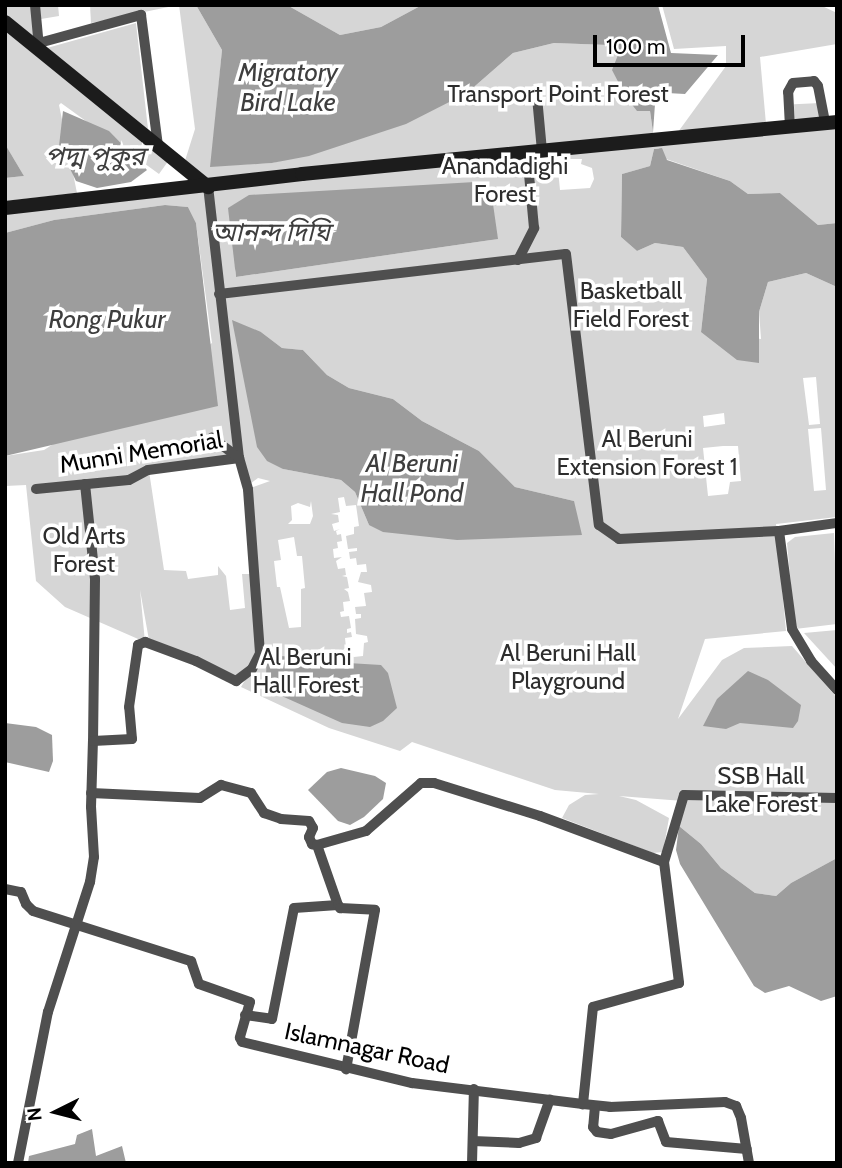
<!DOCTYPE html>
<html>
<head>
<meta charset="utf-8">
<style>
	body { margin:0 }
	#map { position:relative; width:842px; height:1168px; overflow:hidden; background:#fff; font-family:Cabin,"Noto Sans Bengali",sans-serif }
	div>[style] { position:absolute }
	.green>* { inset:0; background:#d6d6d6; transform-origin:0 0 }
	.water>* { inset:0; background:#9d9d9d }
	.street>* { height:10px; margin:-5px; padding:0 5px; transform-origin:5px; border-radius:5px; background:#4f4f4f }
	.secondary>* { height:14px; margin:-7px; padding:0 7px; transform-origin:7px; border-radius:7px; background:#1c1c1c }
	span { translate:-50% -50%; white-space:nowrap; text-align:center; line-height:1.15; -webkit-text-stroke:7px #fff; paint-order:stroke }
	.park-label { font-size:24px; color:#2d2d2d }
	.street-label { font-size:24px; color:#000 }
	.water-label { font-size:26px; color:#3e3e3e; font-style:italic }
	.frame { position:absolute; inset:0; border:7px solid #000; pointer-events:none }
	.north { position:absolute; left:21px; top:1077px; width:70px; height:70px; -webkit-text-stroke:5px #fff; paint-order:stroke; rotate:264deg; font-size:19px; font-weight:700; line-height:28px; text-align:center; color:#000 }
	.north::after { content:''; display:block; margin:auto; width:24px; height:32px; background:#000; clip-path:polygon(50% 0,100% 100%,50% 72%,0 100%) }
	.scale { position:absolute; left:593px; top:35px; width:152px; height:32px; box-sizing:border-box; border:4px solid #000; border-top:0; padding-left:9px; font-size:21px; line-height:24px; white-space:nowrap; color:#000; -webkit-text-stroke:5px #fff; paint-order:stroke }
</style>
</head>
<body>
<div id="map">
	<div class="green">
		<div style="clip-path:polygon(5px 5px,35px 5px,40px 50px,5px 22px)"></div>
		<div style="clip-path:polygon(39px 5px,58px 5px,59px 16px,41px 19px)"></div>
		<div style="clip-path:polygon(90px 5px,178px 5px,91px 23px)"></div>
		<div style="clip-path:polygon(evenodd,179px 5px,196px 5px,222px 50px,211px 166px,272px 163px,334px 147px,467px 93px,513px 53px,554px 43px,608px 45px,618px 55px,650px 111px,653px 132px,652px 135px,527px 152px,534px 228px,518px 260px,568px 251px,524px 254px,538px 225px,534px 170px,558px 170px,560px 190px,590px 188px,594px 179px,592px 168px,581px 164px,582px 159px,564px 159px,559px 153px,837px 124px,837px 223px,818px 225px,780px 193px,748px 194px,730px 181px,666px 159px,659px 148px,654px 149px,650px 166px,622px 174px,621px 237px,637px 251px,655px 243px,683px 247px,707px 279px,701px 332px,761px 339px,759px 312px,768px 282px,806px 273px,837px 287px,837px 517px,776px 524px,786px 631px,705px 639px,678px 719px,722px 660px,744px 648px,792px 646px,837px 698px,837px 858px,791px 883px,776px 896px,755px 893px,721px 868px,701px 844px,679px 826px,683px 801px,619px 796px,636px 800px,669px 818px,663px 852px,653px 853px,562px 818px,569px 805px,585px 795px,599px 794px,555px 790px,412px 742px,400px 751px,329px 728px,241px 687px,250px 672px,236px 681px,149px 640px,140px 590px,145px 642px,65px 607px,36px 581px,26px 485px,5px 486px,5px 456px,44px 450px,212px 343px,196px 223px,188px 207px,165px 205px,54px 220px,5px 233px,5px 208px,208px 187px,183px 167px,195px 129px,179px 5px,498px 239px,236px 277px,235px 272px,235px 257px,498px 239px,179px 5px,261px 332px,282px 348px,303px 350px,327px 375px,349px 388px,393px 399px,422px 421px,479px 451px,515px 487px,574px 501px,369px 525px,355px 492px,341px 480px,283px 469px,261px 332px,179px 5px,816px 377px,820px 424px,809px 425px,803px 378px,816px 377px,179px 5px,724px 413px,725px 424px,704px 427px,703px 416px,724px 413px,179px 5px,821px 428px,826px 490px,814px 491px,808px 429px,821px 428px,179px 5px,723px 446px,738px 446px,741px 481px,730px 482px,728px 494px,708px 496px,703px 448px,723px 446px,179px 5px,238px 458px,247px 486px,258px 478px,270px 481px,248px 489px,256px 574px,242px 574px,245px 608px,230px 610px,226px 576px,218px 566px,218px 575px,188px 579px,186px 571px,164px 570px,149px 471px,238px 458px,179px 5px,344px 497px,346px 506px,356px 505px,359px 526px,354px 527px,354px 534px,346px 536px,348px 549px,357px 548px,357px 551px,349px 552px,350px 559px,356px 558px,357px 565px,366px 564px,367px 572px,361px 572px,358px 582px,371px 585px,372px 592px,364px 593px,366px 606px,355px 607px,356px 614px,361px 614px,361px 618px,355px 619px,356px 634px,367px 636px,368px 642px,364px 643px,363px 656px,354px 657px,348px 655px,347px 650px,343px 650px,346px 647px,345px 638px,352px 637px,351px 632px,347px 633px,347px 629px,351px 628px,349px 616px,341px 617px,340px 612px,344px 611px,343px 602px,350px 601px,348px 592px,344px 589px,349px 588px,347px 577px,342px 576px,346px 575px,345px 568px,338px 569px,336px 561px,342px 557px,334px 558px,333px 549px,338px 548px,337px 542px,342px 541px,341px 534px,337px 535px,336px 531px,340px 529px,334px 531px,332px 524px,339px 522px,338px 515px,331px 514px,340px 512px,338px 498px,344px 497px,179px 5px,311px 501px,313px 516px,310px 524px,288px 524px,292px 520px,291px 506px,298px 503px,310px 507px,311px 501px,179px 5px,294px 537px,297px 556px,302px 556px,305px 588px,301px 589px,301px 627px,289px 628px,280px 587px,277px 587px,274px 561px,281px 560px,278px 540px,294px 537px)"></div>
		<div style="clip-path:polygon(287px 5px,422px 5px,381px 27px,340px 35px)"></div>
		<div style="clip-path:polygon(662px 5px,820px 5px,837px 13px,837px 44px,760px 57px,766px 124px,678px 132px,726px 66px,726px 46px,674px 49px)"></div>
		<div style="clip-path:polygon(136px 23px,148px 129px,47px 48px)"></div>
		<div style="clip-path:polygon(5px 27px,169px 160px,159px 174px,61px 103px,59px 105px,77px 193px,5px 201px,5px 178px,24px 176px,5px 144px)"></div>
		<div style="left:820px;top:103px;width:18px;height:26px;rotate:87deg"></div>
		<div style="clip-path:polygon(834px 533px,837px 624px,795px 629px,787px 543px,795px 537px)"></div>
		<div style="clip-path:polygon(837px 630px,837px 669px,804px 633px)"></div>
	</div>
	<div class="water">
		<div style="clip-path:polygon(196px 5px,287px 5px,340px 35px,381px 27px,422px 5px,658px 5px,671px 53px,718px 55px,685px 94px,667px 93px,655px 104px,653px 132px,650px 111px,637px 111px,626px 97px,612px 70px,618px 55px,608px 45px,554px 43px,513px 53px,467px 93px,406px 124px,309px 156px,272px 163px,210px 167px,222px 50px)"></div>
		<div style="clip-path:polygon(63px 111px,109px 131px,147px 170px,131px 182px,97px 188px,76px 181px,59px 146px)"></div>
		<div style="clip-path:polygon(5px 144px,24px 176px,5px 178px)"></div>
		<div style="clip-path:polygon(662px 148px,667px 160px,730px 181px,748px 194px,780px 193px,818px 225px,837px 223px,837px 287px,806px 273px,768px 282px,759px 312px,759px 363px,737px 360px,701px 332px,707px 279px,683px 247px,655px 243px,637px 251px,621px 237px,622px 174px,650px 166px,654px 149px)"></div>
		<div style="clip-path:polygon(475px 182px,493px 204px,498px 239px,236px 277px,228px 208px,249px 195px)"></div>
		<div style="clip-path:polygon(165px 205px,188px 207px,196px 223px,218px 406px,5px 456px,5px 233px,54px 220px)"></div>
		<div style="clip-path:polygon(232px 320px,261px 332px,282px 348px,303px 350px,327px 375px,349px 388px,393px 399px,422px 421px,479px 451px,515px 487px,574px 501px,582px 535px,457px 540px,383px 532px,369px 525px,355px 492px,341px 480px,283px 469px,267px 461px,257px 447px)"></div>
		<div style="clip-path:polygon(330px 651px,348px 663px,381px 665px,388px 673px,397px 708px,383px 721px,370px 727px,342px 723px,275px 693px,266px 675px,267px 655px,308px 658px)"></div>
		<div style="clip-path:polygon(748px 671px,768px 680px,801px 705px,798px 721px,793px 728px,740px 723px,726px 729px,703px 726px,717px 699px)"></div>
		<div style="clip-path:polygon(5px 723px,36px 727px,52px 735px,53px 761px,49px 772px,5px 762px)"></div>
		<div style="clip-path:polygon(341px 768px,375px 776px,386px 783px,383px 799px,364px 817px,350px 825px,338px 821px,308px 790px,327px 772px)"></div>
		<div style="clip-path:polygon(679px 826px,701px 844px,721px 868px,755px 893px,776px 896px,791px 883px,837px 858px,837px 996px,821px 1001px,789px 986px,765px 993px,754px 986px,680px 864px,676px 850px)"></div>
		<div style="clip-path:polygon(92px 1129px,96px 1156px,122px 1146px,126px 1163px,28px 1163px,29px 1156px,75px 1144px,77px 1135px)"></div>
	</div>
	<div class="street">
		<div style="left:35px;top:5px;width:42px;rotate:84.6deg"></div>
		<div style="left:39px;top:43px;width:106px;rotate:-15.4deg"></div>
		<div style="left:141px;top:15px;width:132px;rotate:82.6deg"></div>
		<div style="left:537px;top:97px;width:54px;rotate:84.7deg"></div>
		<div style="left:790px;top:127px;width:35px;rotate:-93deg"></div>
		<div style="left:788px;top:92px;width:10px;rotate:-61deg"></div>
		<div style="left:793px;top:83px;width:21px;rotate:-5deg"></div>
		<div style="left:814px;top:81px;width:6px;rotate:51deg"></div>
		<div style="left:818px;top:86px;width:38px;rotate:79deg"></div>
		<div style="left:518px;top:260px;width:36px;rotate:-63deg"></div>
		<div style="left:534px;top:228px;width:76px;rotate:-95.3deg"></div>
		<div style="left:219px;top:294px;width:349px;rotate:-6.6deg"></div>
		<div style="left:566px;top:254px;width:273px;rotate:83.1deg"></div>
		<div style="left:599px;top:525px;width:24px;rotate:35deg"></div>
		<div style="left:619px;top:539px;width:160px;rotate:-2.9deg"></div>
		<div style="left:779px;top:531px;width:59px;rotate:-7.9deg"></div>
		<div style="left:85px;top:484px;width:96px;rotate:84deg"></div>
		<div style="left:95px;top:579px;width:162px;rotate:90.7deg"></div>
		<div style="left:36px;top:489px;width:93px;rotate:-5.5deg"></div>
		<div style="left:129px;top:480px;width:21px;rotate:-28deg"></div>
		<div style="left:148px;top:470px;width:92px;rotate:-7.5deg"></div>
		<div style="left:239px;top:458px;width:273px;rotate:-96.5deg"></div>
		<div style="left:779px;top:531px;width:99px;rotate:82.4deg"></div>
		<div style="left:792px;top:629px;width:37px;rotate:59deg"></div>
		<div style="left:811px;top:661px;width:39px;rotate:48deg"></div>
		<div style="left:91px;top:793px;width:109px;rotate:2.6deg"></div>
		<div style="left:200px;top:798px;width:25px;rotate:-32deg"></div>
		<div style="left:221px;top:785px;width:31px;rotate:15deg"></div>
		<div style="left:251px;top:793px;width:24px;rotate:57deg"></div>
		<div style="left:264px;top:813px;width:18px;rotate:19deg"></div>
		<div style="left:281px;top:819px;width:28px;rotate:4deg"></div>
		<div style="left:309px;top:821px;width:8px;rotate:60deg"></div>
		<div style="left:313px;top:828px;width:10px;rotate:114deg"></div>
		<div style="left:309px;top:837px;width:8px;rotate:67deg"></div>
		<div style="left:312px;top:844px;width:5px;rotate:11deg"></div>
		<div style="left:317px;top:845px;width:51px;rotate:-15.9deg"></div>
		<div style="left:366px;top:831px;width:73px;rotate:-41.1deg"></div>
		<div style="left:421px;top:783px;width:13px"></div>
		<div style="left:434px;top:783px;width:111px;rotate:17.3deg"></div>
		<div style="left:540px;top:816px;width:132px;rotate:20.4deg"></div>
		<div style="left:664px;top:862px;width:122px;rotate:82.9deg"></div>
		<div style="left:679px;top:983px;width:89px;rotate:164.4deg"></div>
		<div style="left:593px;top:1007px;width:98px;rotate:95.9deg"></div>
		<div style="left:317px;top:845px;width:64px;rotate:70.7deg"></div>
		<div style="left:664px;top:862px;width:70px;rotate:-73.4deg"></div>
		<div style="left:684px;top:795px;width:153px;rotate:1.1deg"></div>
		<div style="left:5px;top:889px;width:16px;rotate:11deg"></div>
		<div style="left:21px;top:892px;width:13px;rotate:67deg"></div>
		<div style="left:26px;top:904px;width:10px;rotate:45deg"></div>
		<div style="left:33px;top:911px;width:166px;rotate:17.6deg"></div>
		<div style="left:191px;top:961px;width:24px;rotate:71deg"></div>
		<div style="left:199px;top:984px;width:54px;rotate:19.4deg"></div>
		<div style="left:250px;top:1002px;width:37px;rotate:106deg"></div>
		<div style="left:240px;top:1038px;width:4px;rotate:63deg"></div>
		<div style="left:242px;top:1042px;width:175px;rotate:13.6deg"></div>
		<div style="left:412px;top:1083px;width:172px;rotate:7deg"></div>
		<div style="left:583px;top:1104px;width:27px;rotate:6deg"></div>
		<div style="left:610px;top:1107px;width:115px;rotate:-2.5deg"></div>
		<div style="left:725px;top:1102px;width:12px;rotate:20deg"></div>
		<div style="left:736px;top:1106px;width:13px;rotate:67deg"></div>
		<div style="left:741px;top:1118px;width:46px;rotate:79.9deg"></div>
		<div style="left:245px;top:1015px;width:27px;rotate:8deg"></div>
		<div style="left:272px;top:1019px;width:113px;rotate:-78.8deg"></div>
		<div style="left:294px;top:908px;width:44px;rotate:-3.9deg"></div>
		<div style="left:338px;top:905px;width:4px;rotate:56deg"></div>
		<div style="left:340px;top:908px;width:35px;rotate:3deg"></div>
		<div style="left:375px;top:910px;width:162px;rotate:100.3deg"></div>
		<div style="left:595px;top:1106px;width:21px;rotate:95deg"></div>
		<div style="left:593px;top:1127px;width:6px;rotate:51deg"></div>
		<div style="left:597px;top:1132px;width:14px;rotate:8deg"></div>
		<div style="left:611px;top:1134px;width:49px;rotate:-15.5deg"></div>
		<div style="left:658px;top:1121px;width:22px;rotate:69deg"></div>
		<div style="left:666px;top:1142px;width:81px;rotate:4.9deg"></div>
		<div style="left:473px;top:1141px;width:46px;rotate:2.5deg"></div>
		<div style="left:519px;top:1143px;width:18px;rotate:-16deg"></div>
		<div style="left:536px;top:1138px;width:41px;rotate:-70.3deg"></div>
		<div style="left:18px;top:1163px;width:154px;rotate:-78.8deg"></div>
		<div style="left:48px;top:1012px;width:137px;rotate:-72.1deg"></div>
		<div style="left:90px;top:882px;width:25px;rotate:-81deg"></div>
		<div style="left:94px;top:857px;width:50px;rotate:-93.4deg"></div>
		<div style="left:91px;top:807px;width:66px;rotate:-88.3deg"></div>
		<div style="left:93px;top:741px;width:39px;rotate:-3deg"></div>
		<div style="left:132px;top:739px;width:32px;rotate:-95deg"></div>
		<div style="left:129px;top:707px;width:63px;rotate:-81.7deg"></div>
		<div style="left:138px;top:645px;width:8px;rotate:-23deg"></div>
		<div style="left:145px;top:642px;width:54px;rotate:20.4deg"></div>
		<div style="left:196px;top:661px;width:45px;rotate:26.6deg"></div>
		<div style="left:236px;top:681px;width:20px;rotate:-37deg"></div>
		<div style="left:252px;top:669px;width:18px;rotate:-63deg"></div>
		<div style="left:260px;top:653px;width:164px;rotate:-94.2deg"></div>
		<div style="left:248px;top:489px;width:32px;rotate:-106deg"></div>
		<div style="left:239px;top:458px;width:34px;rotate:-143deg"></div>
		<div style="left:472px;top:1163px;width:74px;rotate:-88.5deg"></div>
	</div>
	<div class="secondary">
		<div style="left:5px;top:22px;width:262px;rotate:39.1deg"></div>
		<div style="left:5px;top:208px;width:299px;rotate:-6.5deg"></div>
		<div style="left:302px;top:174px;width:538px;rotate:-5.55deg"></div>
	</div>
	<div class="park-label">
		<span style="left:558px;top:94px">Transport Point Forest</span>
		<span style="left:505px;top:180px">Anandadighi<br>Forest</span>
		<span style="left:631px;top:305px">Basketball<br>Field Forest</span>
		<span style="left:647px;top:453px">Al Beruni<br>Extension Forest 1</span>
		<span style="left:84px;top:550px">Old Arts<br>Forest</span>
		<span style="left:568px;top:667px">Al Beruni Hall<br>Playground</span>
		<span style="left:306px;top:671px">Al Beruni<br>Hall Forest</span>
		<span style="left:761px;top:790px">SSB Hall<br>Lake Forest</span>
	</div>
	<div class="street-label">
		<span style="left:141px;top:452px;rotate:-9deg">Munni Memorial</span>
		<span style="left:367px;top:1048px;rotate:12deg">Islamnagar Road</span>
	</div>
	<div class="water-label">
		<span style="left:288px;top:88px">Migratory<br>Bird Lake</span>
		<span style="left:95px;top:157px">পদ্ম পুকুর</span>
		<span style="left:271px;top:233px">আনন্দ দিঘি</span>
		<span style="left:107px;top:320px">Rong Pukur</span>
		<span style="left:412px;top:479px">Al Beruni<br>Hall Pond</span>
	</div>
	<div class="frame"></div>
	<div class="north">N</div>
	<div class="scale">100 m</div>
</div>
</body>
</html>
